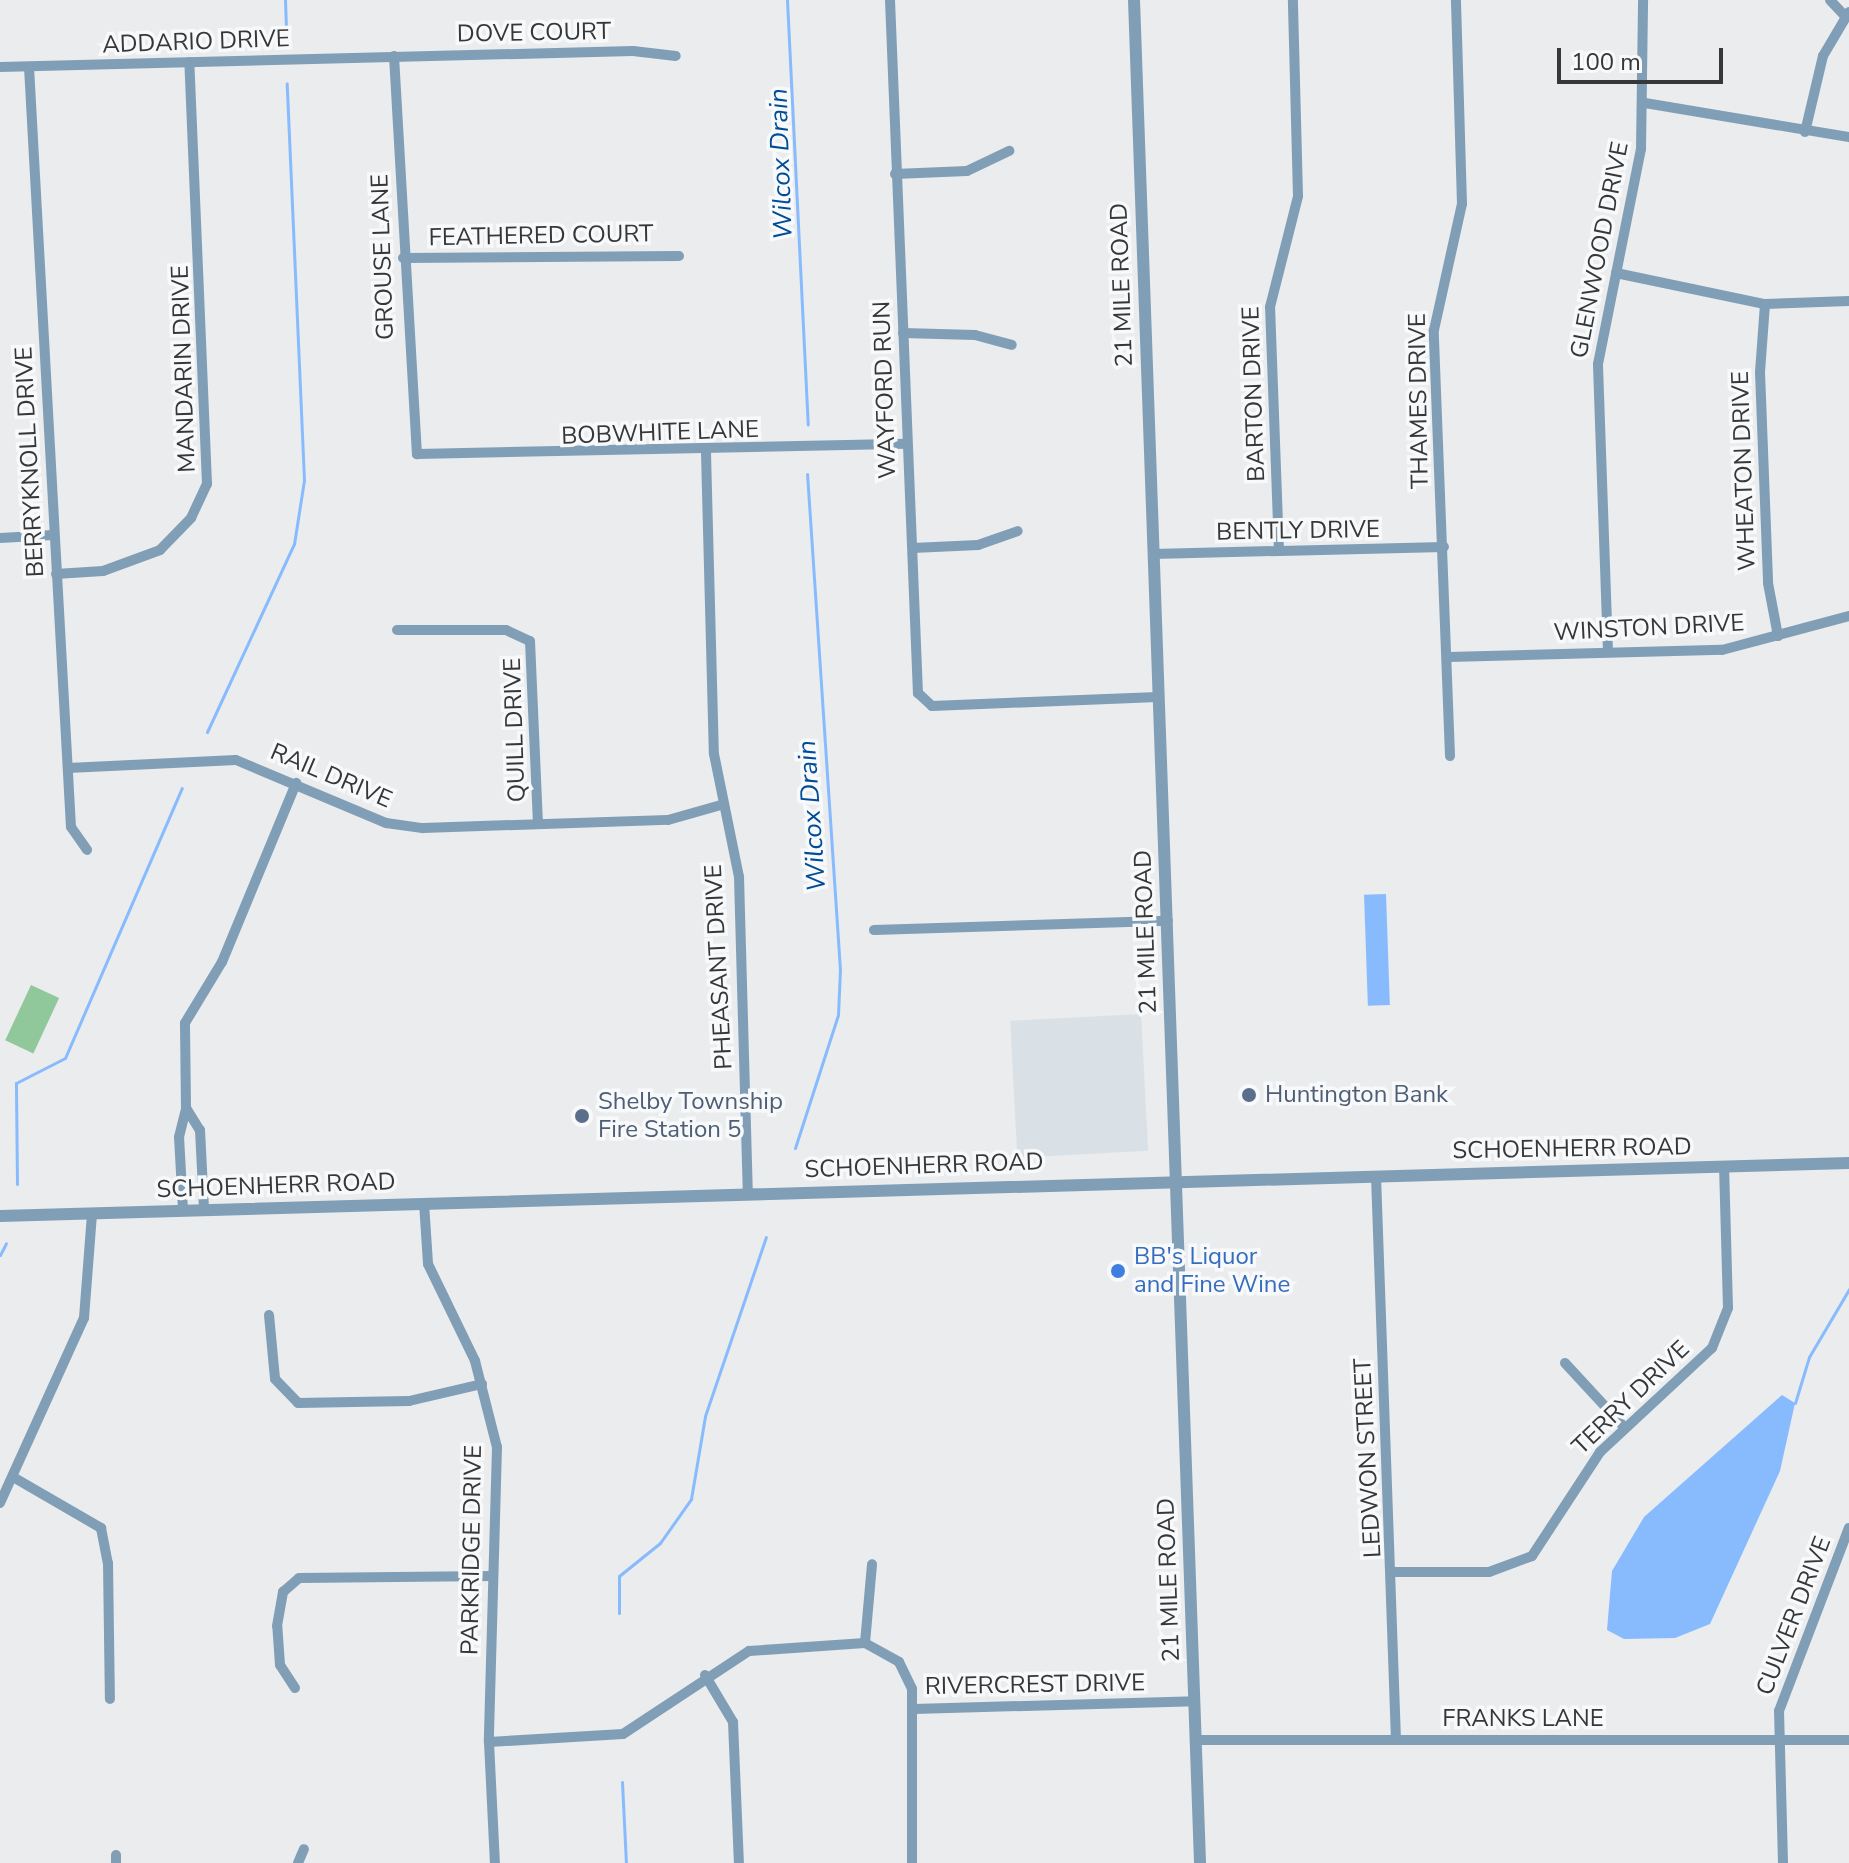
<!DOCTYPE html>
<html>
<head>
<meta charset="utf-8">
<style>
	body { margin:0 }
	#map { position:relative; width:1849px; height:1863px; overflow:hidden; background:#eaeced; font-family:"Nunito Sans",sans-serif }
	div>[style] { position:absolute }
	.built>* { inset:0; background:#d9e1e7; transform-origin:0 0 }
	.green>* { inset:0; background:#90c89c; transform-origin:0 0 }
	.water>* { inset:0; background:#88bbfd; transform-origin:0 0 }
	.stream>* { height:3px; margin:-1.5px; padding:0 1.5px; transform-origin:1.5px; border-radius:1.5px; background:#88bbfd }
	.minor>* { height:10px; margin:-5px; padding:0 5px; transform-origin:5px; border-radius:5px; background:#819eb7 }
	.tertiary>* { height:12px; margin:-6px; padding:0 6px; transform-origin:6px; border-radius:6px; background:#819eb7 }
	.dots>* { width:22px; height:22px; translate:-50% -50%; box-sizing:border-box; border:4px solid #f7f9fb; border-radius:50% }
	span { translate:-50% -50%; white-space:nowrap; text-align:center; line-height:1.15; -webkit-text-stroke:7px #f7f9fb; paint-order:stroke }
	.street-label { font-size:24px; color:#363738 }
	.service-label { font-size:24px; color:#4e5e75 }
	.left { translate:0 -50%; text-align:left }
	.shop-label { font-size:24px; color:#366cbe }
	.water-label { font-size:26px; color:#004c97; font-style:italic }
	.scale { position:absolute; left:1557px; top:48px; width:166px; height:36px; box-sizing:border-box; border:4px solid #363738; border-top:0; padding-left:10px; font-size:24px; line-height:28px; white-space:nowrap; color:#363738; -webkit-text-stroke:6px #f7f9fb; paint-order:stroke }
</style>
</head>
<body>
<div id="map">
	<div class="built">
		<div style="left:1141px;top:1014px;width:137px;height:131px;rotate:87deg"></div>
	</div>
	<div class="green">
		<div style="left:31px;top:985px;width:31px;height:61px;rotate:25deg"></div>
	</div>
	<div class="water">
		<div style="left:1386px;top:894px;width:111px;height:22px;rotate:88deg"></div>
		<div style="clip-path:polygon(1782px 1395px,1795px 1403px,1780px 1471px,1710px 1624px,1675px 1638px,1624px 1639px,1607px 1630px,1612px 1571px,1644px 1517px)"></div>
	</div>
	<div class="stream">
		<div style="left:285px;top:0;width:31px;rotate:88deg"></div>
		<div style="left:787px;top:0;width:425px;rotate:87.2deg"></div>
		<div style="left:207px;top:732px;width:207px;rotate:-65.2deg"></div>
		<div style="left:294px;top:544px;width:65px;rotate:-81.1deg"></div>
		<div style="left:304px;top:480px;width:397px;rotate:-92.5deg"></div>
		<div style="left:795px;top:1148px;width:140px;rotate:-72.1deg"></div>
		<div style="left:838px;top:1015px;width:45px;rotate:-87.5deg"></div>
		<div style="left:840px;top:970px;width:497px;rotate:-93.8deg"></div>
		<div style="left:17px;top:1184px;width:101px;rotate:-90.6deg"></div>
		<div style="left:16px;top:1083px;width:55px;rotate:-27deg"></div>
		<div style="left:65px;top:1058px;width:294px;rotate:-66.6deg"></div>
		<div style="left:0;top:1255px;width:13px;rotate:-63deg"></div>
		<div style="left:1795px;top:1403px;width:48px;rotate:-73.1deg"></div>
		<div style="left:1809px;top:1357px;width:79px;rotate:-59.5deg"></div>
		<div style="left:619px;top:1613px;width:37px;rotate:-90deg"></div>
		<div style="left:619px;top:1576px;width:53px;rotate:-38.8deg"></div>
		<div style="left:660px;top:1543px;width:54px;rotate:-54.8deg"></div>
		<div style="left:691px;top:1499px;width:84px;rotate:-80.4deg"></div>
		<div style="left:705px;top:1416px;width:189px;rotate:-71.2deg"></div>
		<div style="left:622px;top:1782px;width:81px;rotate:87.2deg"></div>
	</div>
	<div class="minor">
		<div style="left:890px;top:0;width:694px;rotate:87.69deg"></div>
		<div style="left:918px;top:693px;width:19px;rotate:43deg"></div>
		<div style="left:932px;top:706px;width:226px;rotate:-2.3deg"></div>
		<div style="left:1830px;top:0;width:22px;rotate:47deg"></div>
		<div style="left:394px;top:56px;width:399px;rotate:86.7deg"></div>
		<div style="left:417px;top:454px;width:489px;rotate:-1.2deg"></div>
		<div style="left:0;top:67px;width:633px;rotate:-1.45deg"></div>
		<div style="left:633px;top:51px;width:43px;rotate:6.6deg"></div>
		<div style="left:29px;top:67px;width:761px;rotate:86.84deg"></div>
		<div style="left:71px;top:827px;width:28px;rotate:55deg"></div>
		<div style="left:1645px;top:103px;width:207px;rotate:9.5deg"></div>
		<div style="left:1805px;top:132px;width:78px;rotate:-76.7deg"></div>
		<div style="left:1823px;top:56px;width:51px;rotate:-59.4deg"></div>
		<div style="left:895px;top:174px;width:72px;rotate:-2.4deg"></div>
		<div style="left:967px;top:171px;width:47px;rotate:-25.5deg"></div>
		<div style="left:403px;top:258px;width:276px;rotate:-0.4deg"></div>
		<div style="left:1616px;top:273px;width:152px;rotate:11.8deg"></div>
		<div style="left:1765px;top:304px;width:84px;rotate:-2deg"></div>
		<div style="left:1765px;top:304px;width:68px;rotate:94.2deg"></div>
		<div style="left:1760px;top:372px;width:211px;rotate:87.8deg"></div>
		<div style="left:1768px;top:583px;width:54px;rotate:79.3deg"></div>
		<div style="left:903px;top:333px;width:72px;rotate:1.6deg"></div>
		<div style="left:975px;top:335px;width:38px;rotate:15deg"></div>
		<div style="left:706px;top:453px;width:301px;rotate:88.5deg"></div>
		<div style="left:714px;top:754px;width:126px;rotate:78.5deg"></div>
		<div style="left:739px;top:877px;width:316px;rotate:88.4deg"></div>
		<div style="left:0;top:538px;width:53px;rotate:-3.2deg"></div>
		<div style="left:913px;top:548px;width:65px;rotate:-2.6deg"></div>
		<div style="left:978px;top:545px;width:42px;rotate:-19.3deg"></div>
		<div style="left:1279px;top:551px;width:244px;rotate:-92.1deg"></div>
		<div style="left:1270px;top:307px;width:114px;rotate:-75.8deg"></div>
		<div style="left:1298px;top:196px;width:196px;rotate:-91.5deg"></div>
		<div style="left:1153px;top:554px;width:291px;rotate:-1.4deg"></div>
		<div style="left:56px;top:574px;width:47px;rotate:-3.7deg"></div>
		<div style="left:103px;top:571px;width:61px;rotate:-20.2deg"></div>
		<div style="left:160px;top:550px;width:45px;rotate:-45.9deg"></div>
		<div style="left:191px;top:518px;width:38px;rotate:-65deg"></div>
		<div style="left:207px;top:484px;width:422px;rotate:-92.4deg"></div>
		<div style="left:397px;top:630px;width:109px"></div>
		<div style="left:506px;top:630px;width:26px;rotate:25deg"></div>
		<div style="left:530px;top:641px;width:183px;rotate:87.5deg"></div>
		<div style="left:1608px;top:652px;width:288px;rotate:-92deg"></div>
		<div style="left:1598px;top:364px;width:219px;rotate:-78.7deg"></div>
		<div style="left:1641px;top:149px;width:149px;rotate:-89.2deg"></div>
		<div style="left:1448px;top:657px;width:274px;rotate:-1.5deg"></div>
		<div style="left:1722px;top:650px;width:131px;rotate:-15deg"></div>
		<div style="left:1450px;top:756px;width:426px;rotate:-92.2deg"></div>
		<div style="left:1434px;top:330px;width:129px;rotate:-77.5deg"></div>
		<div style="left:1462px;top:204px;width:204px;rotate:-91.7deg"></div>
		<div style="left:68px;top:768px;width:168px;rotate:-2.7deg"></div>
		<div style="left:236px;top:760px;width:163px;rotate:22.8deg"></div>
		<div style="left:386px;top:823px;width:37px;rotate:8deg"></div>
		<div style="left:423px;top:828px;width:245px;rotate:-1.9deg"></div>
		<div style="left:668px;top:820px;width:55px;rotate:-15.8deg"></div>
		<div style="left:874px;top:930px;width:294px;rotate:-1.8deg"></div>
		<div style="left:186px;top:1108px;width:85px;rotate:-90.7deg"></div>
		<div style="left:185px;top:1023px;width:71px;rotate:-58.8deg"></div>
		<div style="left:222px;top:962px;width:194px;rotate:-67.5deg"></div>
		<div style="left:1376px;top:1176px;width:563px;rotate:87.97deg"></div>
		<div style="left:424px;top:1203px;width:61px;rotate:86.2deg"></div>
		<div style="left:428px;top:1264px;width:108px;rotate:64.1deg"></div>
		<div style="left:475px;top:1361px;width:89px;rotate:75.7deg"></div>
		<div style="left:497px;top:1447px;width:295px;rotate:91.6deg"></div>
		<div style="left:489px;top:1742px;width:121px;rotate:87.2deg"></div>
		<div style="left:183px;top:1210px;width:73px;rotate:-93.1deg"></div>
		<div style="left:179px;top:1137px;width:30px;rotate:-76deg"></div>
		<div style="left:186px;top:1108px;width:26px;rotate:58deg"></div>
		<div style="left:200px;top:1130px;width:80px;rotate:87.1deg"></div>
		<div style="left:269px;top:1315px;width:64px;rotate:84.6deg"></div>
		<div style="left:275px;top:1379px;width:33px;rotate:46deg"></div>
		<div style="left:298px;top:1403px;width:111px;rotate:-1deg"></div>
		<div style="left:409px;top:1401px;width:75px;rotate:-13.1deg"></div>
		<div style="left:1565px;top:1363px;width:87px;rotate:47.3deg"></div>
		<div style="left:13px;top:1477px;width:102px;rotate:30.1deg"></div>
		<div style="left:101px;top:1528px;width:36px;rotate:79deg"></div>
		<div style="left:108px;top:1563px;width:136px;rotate:89.2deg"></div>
		<div style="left:0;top:1503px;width:203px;rotate:-65.6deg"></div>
		<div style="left:84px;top:1318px;width:105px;rotate:-85.6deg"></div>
		<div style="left:1394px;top:1572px;width:95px"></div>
		<div style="left:1489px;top:1572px;width:46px;rotate:-20.4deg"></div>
		<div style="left:1532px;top:1556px;width:124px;rotate:-56.8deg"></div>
		<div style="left:1600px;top:1452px;width:153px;rotate:-42.9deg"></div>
		<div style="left:1712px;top:1348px;width:43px;rotate:-68.2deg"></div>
		<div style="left:1728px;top:1308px;width:141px;rotate:-91.6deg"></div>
		<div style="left:865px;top:1643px;width:79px;rotate:-84.9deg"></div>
		<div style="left:705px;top:1675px;width:55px;rotate:59.2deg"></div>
		<div style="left:733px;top:1722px;width:141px;rotate:87.6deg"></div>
		<div style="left:295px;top:1688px;width:27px;rotate:-123deg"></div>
		<div style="left:280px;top:1665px;width:39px;rotate:-94deg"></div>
		<div style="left:277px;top:1626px;width:35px;rotate:-80deg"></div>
		<div style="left:283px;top:1592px;width:21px;rotate:-41deg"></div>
		<div style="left:299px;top:1578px;width:194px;rotate:-0.6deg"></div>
		<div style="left:914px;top:1709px;width:281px;rotate:-1.6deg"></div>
		<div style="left:1196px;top:1740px;width:653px"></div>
		<div style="left:489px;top:1742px;width:134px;rotate:-3.4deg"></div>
		<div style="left:623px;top:1734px;width:151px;rotate:-33.4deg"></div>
		<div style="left:749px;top:1651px;width:116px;rotate:-3.9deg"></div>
		<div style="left:865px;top:1643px;width:39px;rotate:29deg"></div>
		<div style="left:899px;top:1662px;width:30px;rotate:64deg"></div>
		<div style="left:912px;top:1689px;width:174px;rotate:90deg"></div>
		<div style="left:116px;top:1855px;width:8px;rotate:90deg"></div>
		<div style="left:298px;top:1863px;width:15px;rotate:-67deg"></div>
		<div style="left:1783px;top:1863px;width:152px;rotate:-91.5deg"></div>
		<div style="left:1779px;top:1711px;width:196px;rotate:-69.1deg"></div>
	</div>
	<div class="tertiary">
		<div style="left:1134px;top:0;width:1864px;rotate:87.97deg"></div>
		<div style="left:0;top:1216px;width:1850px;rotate:-1.64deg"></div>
	</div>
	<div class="dots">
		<div style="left:1249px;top:1095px;background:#5c6f8a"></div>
		<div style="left:582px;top:1116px;background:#5c6f8a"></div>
		<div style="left:1118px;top:1271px;background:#3f7fe0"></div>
	</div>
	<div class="street-label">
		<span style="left:534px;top:33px;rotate:-1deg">DOVE COURT</span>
		<span style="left:196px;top:42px;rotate:-2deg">ADDARIO DRIVE</span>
		<span style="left:541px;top:236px;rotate:-1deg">FEATHERED COURT</span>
		<span style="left:1600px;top:250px;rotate:-79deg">GLENWOOD DRIVE</span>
		<span style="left:383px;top:257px;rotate:-92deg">GROUSE LANE</span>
		<span style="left:1122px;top:285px;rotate:-92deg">21 MILE ROAD</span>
		<span style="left:184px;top:369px;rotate:-92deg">MANDARIN DRIVE</span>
		<span style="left:885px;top:390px;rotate:-92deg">WAYFORD RUN</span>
		<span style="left:1254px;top:394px;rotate:-92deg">BARTON DRIVE</span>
		<span style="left:1419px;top:401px;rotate:-91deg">THAMES DRIVE</span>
		<span style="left:660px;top:433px;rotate:-2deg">BOBWHITE LANE</span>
		<span style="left:30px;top:462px;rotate:-93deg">BERRYKNOLL DRIVE</span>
		<span style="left:1744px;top:471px;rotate:-92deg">WHEATON DRIVE</span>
		<span style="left:1298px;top:531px;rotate:-1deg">BENTLY DRIVE</span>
		<span style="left:1649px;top:628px;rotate:-3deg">WINSTON DRIVE</span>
		<span style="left:515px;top:730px;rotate:-92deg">QUILL DRIVE</span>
		<span style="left:331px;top:776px;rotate:23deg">RAIL DRIVE</span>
		<span style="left:1146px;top:932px;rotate:-92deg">21 MILE ROAD</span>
		<span style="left:719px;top:967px;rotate:-93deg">PHEASANT DRIVE</span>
		<span style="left:1572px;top:1149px;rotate:-1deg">SCHOENHERR ROAD</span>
		<span style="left:924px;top:1166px;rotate:-2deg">SCHOENHERR ROAD</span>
		<span style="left:276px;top:1186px;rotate:-2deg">SCHOENHERR ROAD</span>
		<span style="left:1631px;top:1398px;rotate:-44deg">TERRY DRIVE</span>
		<span style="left:1368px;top:1458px;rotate:-93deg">LEDWON STREET</span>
		<span style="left:472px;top:1550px;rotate:-89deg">PARKRIDGE DRIVE</span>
		<span style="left:1169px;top:1580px;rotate:-92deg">21 MILE ROAD</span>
		<span style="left:1794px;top:1616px;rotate:-69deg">CULVER DRIVE</span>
		<span style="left:1035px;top:1685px;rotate:-1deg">RIVERCREST DRIVE</span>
		<span style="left:1523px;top:1719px">FRANKS LANE</span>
	</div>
	<div class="service-label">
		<span class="left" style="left:1265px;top:1095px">Huntington Bank</span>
		<span class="left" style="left:598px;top:1116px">Shelby Township<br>Fire Station 5</span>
	</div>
	<div class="shop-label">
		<span class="left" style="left:1134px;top:1271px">BB's Liquor<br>and Fine Wine</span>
	</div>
	<div class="water-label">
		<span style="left:781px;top:164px;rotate:-92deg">Wilcox Drain</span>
		<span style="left:812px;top:816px;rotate:-94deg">Wilcox Drain</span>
	</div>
	<div class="scale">100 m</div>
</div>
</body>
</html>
